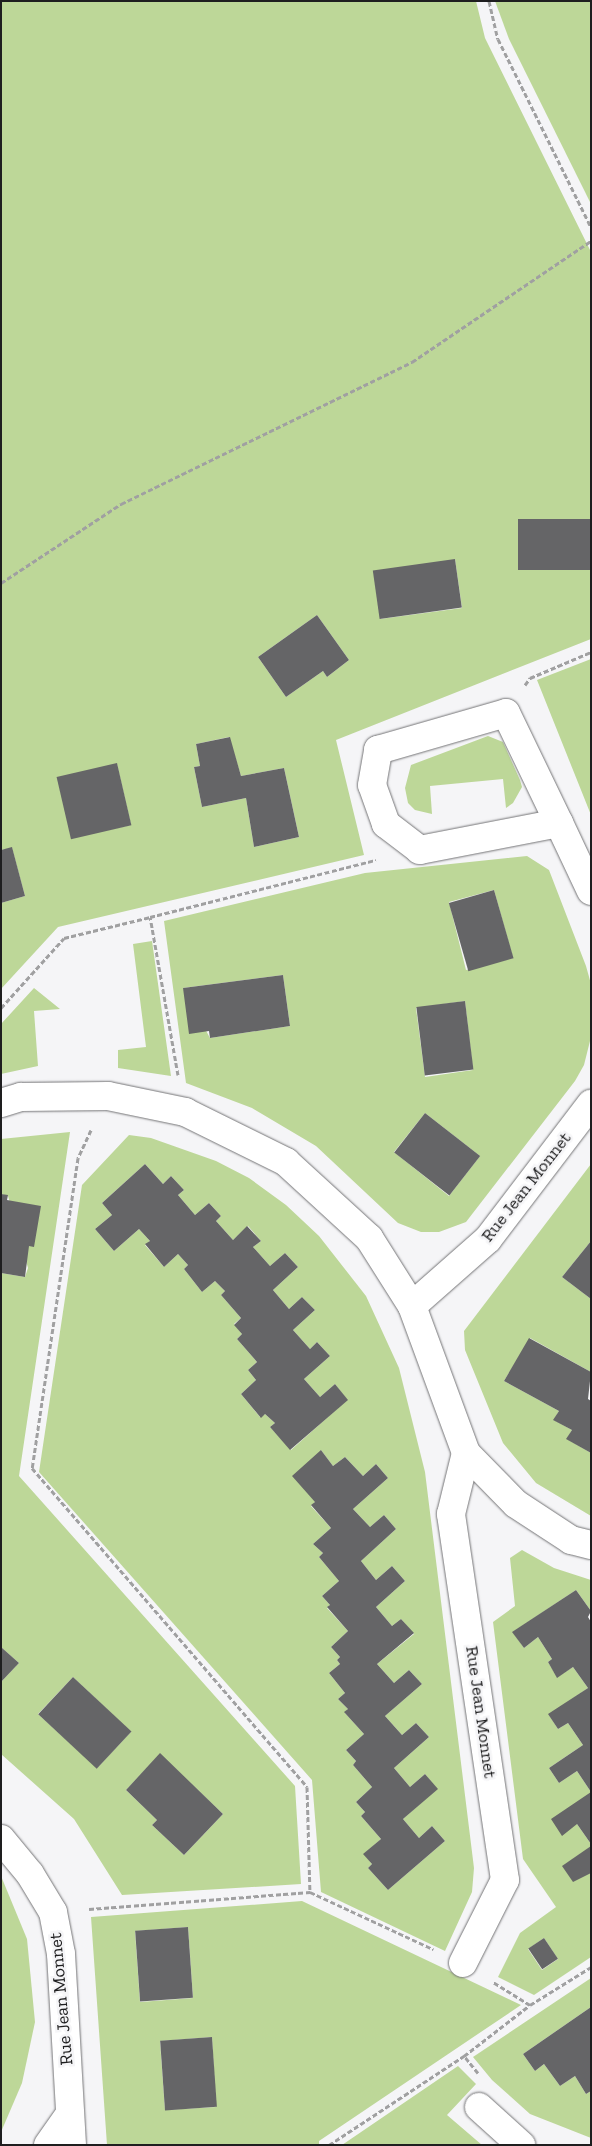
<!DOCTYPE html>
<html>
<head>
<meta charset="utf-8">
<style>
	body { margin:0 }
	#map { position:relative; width:592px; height:2146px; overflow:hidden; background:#f5f5f7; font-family:"Zilla Slab",serif }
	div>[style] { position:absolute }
	.green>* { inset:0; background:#bdd798 }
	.building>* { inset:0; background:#656567; transform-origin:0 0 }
	.path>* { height:3px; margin-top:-1.5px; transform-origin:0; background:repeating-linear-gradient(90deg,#a0a0a1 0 5px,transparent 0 7.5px) }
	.roads { filter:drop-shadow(0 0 1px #747476) drop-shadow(0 0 1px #747476) }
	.minor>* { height:28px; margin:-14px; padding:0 14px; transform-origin:14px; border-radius:14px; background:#fff }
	span { translate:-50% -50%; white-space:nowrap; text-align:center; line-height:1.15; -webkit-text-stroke:5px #f5f5f7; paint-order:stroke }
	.street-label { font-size:18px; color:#1e1e1f }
	.frame { position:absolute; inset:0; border:2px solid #1e1e1f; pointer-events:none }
</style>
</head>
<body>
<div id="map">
	<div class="green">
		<div style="clip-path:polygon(evenodd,1px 1px,476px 1px,485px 38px,591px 252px,591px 519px,519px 526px,591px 570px,591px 639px,336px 740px,364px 855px,58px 927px,1px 989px,1px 903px,25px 896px,12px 848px,1px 850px,1px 1px,455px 559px,462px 608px,380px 619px,455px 559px,1px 1px,317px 615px,349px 660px,327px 677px,323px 671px,286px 697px,258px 657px,317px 615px,1px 1px,229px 737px,241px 776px,284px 768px,299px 837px,254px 847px,246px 798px,202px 807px,194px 767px,200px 766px,196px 744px,229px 737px,1px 1px,117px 764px,131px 825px,103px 831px,57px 778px,117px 764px)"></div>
		<div style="clip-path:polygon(495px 1px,591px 1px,591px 204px,509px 39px)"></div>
		<div style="clip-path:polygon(591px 659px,591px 815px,537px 680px)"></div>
		<div style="clip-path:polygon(488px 736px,503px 742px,520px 780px,522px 787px,513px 803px,506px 808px,503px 779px,430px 786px,432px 814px,415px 810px,408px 803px,405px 788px,411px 765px)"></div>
		<div style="clip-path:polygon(evenodd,527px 856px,549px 870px,586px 966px,591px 984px,591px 1037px,584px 1065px,575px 1081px,466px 1222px,439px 1232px,421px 1232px,398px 1223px,316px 1146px,252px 1108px,186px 1083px,164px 921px,365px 873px,527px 856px,494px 890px,513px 958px,466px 970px,449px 902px,494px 890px,527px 856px,283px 975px,290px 1026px,210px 1038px,183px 988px,283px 975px,527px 856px,465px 1001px,473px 1070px,425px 1077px,416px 1008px,465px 1001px,527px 856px,425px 1113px,480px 1156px,449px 1196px,394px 1152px,425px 1113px)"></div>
		<div style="clip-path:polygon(152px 941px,171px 1076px,118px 1068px,118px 1050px,146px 1047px,133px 944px)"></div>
		<div style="clip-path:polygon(34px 988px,60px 1009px,34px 1011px,38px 1066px,1px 1074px,1px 1024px)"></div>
		<div style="clip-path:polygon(evenodd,70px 1132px,19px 1476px,295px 1786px,301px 1884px,122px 1895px,74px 1819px,1px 1754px,1px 1682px,19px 1663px,1px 1647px,1px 1273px,25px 1277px,28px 1268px,8px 1196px,1px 1194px,1px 1139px,70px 1132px,73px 1677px,131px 1732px,97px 1768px,38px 1714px,73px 1677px,70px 1132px,160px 1754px,223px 1814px,184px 1855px,152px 1825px,157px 1820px,126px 1790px,160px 1754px)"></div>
		<div style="clip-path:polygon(evenodd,129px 1135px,151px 1138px,216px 1161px,249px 1178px,286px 1205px,319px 1236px,366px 1296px,399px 1368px,425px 1472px,474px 1868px,472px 1892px,445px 1951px,321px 1892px,312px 1780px,39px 1472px,82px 1185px,129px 1135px,145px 1164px,163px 1184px,171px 1176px,184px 1190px,178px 1195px,195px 1215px,209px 1203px,221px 1216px,216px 1221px,233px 1240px,248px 1226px,261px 1241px,253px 1247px,270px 1266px,285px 1253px,298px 1267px,273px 1290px,289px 1309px,302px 1297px,315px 1310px,293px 1330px,310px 1349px,317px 1342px,330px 1356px,304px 1379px,320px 1397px,335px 1384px,347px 1400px,291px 1450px,270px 1427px,275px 1423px,265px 1414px,260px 1417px,241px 1394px,256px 1380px,248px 1370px,257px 1362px,237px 1339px,242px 1334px,234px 1324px,241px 1318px,221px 1295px,225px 1291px,215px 1281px,202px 1292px,184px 1269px,188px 1265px,178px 1254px,164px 1267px,145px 1245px,150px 1241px,139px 1229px,114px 1251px,95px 1229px,112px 1215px,102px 1203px,145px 1164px,129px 1135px,321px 1450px,333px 1466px,345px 1457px,363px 1476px,376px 1464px,388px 1478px,353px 1509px,370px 1527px,384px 1515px,396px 1529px,361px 1561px,376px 1580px,392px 1566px,405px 1581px,376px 1607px,392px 1626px,401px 1619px,414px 1634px,377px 1664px,394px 1683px,409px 1670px,422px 1684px,385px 1716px,402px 1735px,416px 1723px,429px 1737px,394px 1768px,410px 1787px,425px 1774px,437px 1789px,403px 1819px,419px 1838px,432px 1826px,445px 1841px,388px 1890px,368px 1868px,372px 1864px,364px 1854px,381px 1839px,361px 1816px,365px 1812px,356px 1802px,372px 1787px,353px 1765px,356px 1761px,346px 1750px,364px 1734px,345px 1713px,348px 1709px,338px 1699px,345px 1693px,329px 1673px,340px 1664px,337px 1660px,340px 1657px,331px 1647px,348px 1631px,327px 1608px,330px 1605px,322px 1596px,339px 1581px,319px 1557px,323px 1553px,313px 1544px,331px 1528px,311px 1506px,315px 1502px,321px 1450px)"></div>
		<div style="clip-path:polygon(591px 1164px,591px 1241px,562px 1277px,591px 1299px,591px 1372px,530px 1338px,504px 1381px,559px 1411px,554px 1420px,572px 1430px,567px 1439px,591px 1453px,591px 1516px,536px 1483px,503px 1443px,465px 1350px,464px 1331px)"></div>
		<div style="clip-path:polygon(evenodd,522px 1550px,554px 1568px,591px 1580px,591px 1611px,576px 1590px,513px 1632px,524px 1648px,538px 1637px,552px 1659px,548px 1662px,557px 1677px,573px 1667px,588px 1688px,549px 1715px,558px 1729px,568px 1723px,583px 1745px,549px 1768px,559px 1783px,577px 1771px,591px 1792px,577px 1824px,591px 1844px,591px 1957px,534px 1995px,498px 1977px,520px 1933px,556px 1907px,523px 1859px,493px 1622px,515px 1606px,510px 1558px,522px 1550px,544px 1938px,558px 1959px,542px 1970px,528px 1949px,544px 1938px)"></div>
		<div style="clip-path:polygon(1px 1876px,27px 1939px,35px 2022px,22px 2083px,1px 2132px)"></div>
		<div style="clip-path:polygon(evenodd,302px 1901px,521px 2005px,319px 2141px,319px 2145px,107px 2145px,91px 1917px,302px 1901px,188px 1927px,193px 1998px,140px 2002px,135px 1931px,188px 1927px,302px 1901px,212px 2037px,216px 2107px,165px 2110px,160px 2041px,212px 2037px)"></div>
		<div style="clip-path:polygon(591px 1978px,591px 2007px,523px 2054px,535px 2071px,544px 2064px,560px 2086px,575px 2076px,586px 2094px,591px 2091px,591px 2138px,530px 2114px,492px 2080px,473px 2057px)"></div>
		<div style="clip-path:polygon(458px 2066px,476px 2084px,447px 2115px,482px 2145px,342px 2145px)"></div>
	</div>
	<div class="building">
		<div style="left:591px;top:519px;width:51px;height:73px;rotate:90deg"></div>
		<div style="left:455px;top:559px;width:49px;height:83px;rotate:82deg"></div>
		<div style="clip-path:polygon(317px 615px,349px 660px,327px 677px,323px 671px,286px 697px,258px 657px)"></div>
		<div style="clip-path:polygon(230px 737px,241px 776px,284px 768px,299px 837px,254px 847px,246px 798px,202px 807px,194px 767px,200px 766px,196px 744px)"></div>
		<div style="left:117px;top:763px;width:64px;height:62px;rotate:77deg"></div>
		<div style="clip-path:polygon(12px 847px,25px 896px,1px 903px,1px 850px)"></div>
		<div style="left:494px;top:890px;width:71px;height:47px;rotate:74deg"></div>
		<div style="clip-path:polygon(283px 975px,290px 1026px,210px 1038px,209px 1031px,189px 1034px,183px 988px)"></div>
		<div style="left:465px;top:1001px;width:69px;height:49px;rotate:83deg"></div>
		<div style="left:425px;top:1113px;width:70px;height:50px;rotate:38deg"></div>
		<div style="clip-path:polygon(145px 1164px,163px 1184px,171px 1176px,184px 1190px,178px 1195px,195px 1215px,209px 1203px,221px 1216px,216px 1221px,233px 1240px,247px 1226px,261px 1241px,253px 1247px,270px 1266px,285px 1253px,298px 1267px,273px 1290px,289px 1309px,302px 1297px,315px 1310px,293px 1330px,310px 1349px,317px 1342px,330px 1356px,304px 1379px,320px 1397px,335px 1384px,348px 1400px,290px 1450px,270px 1427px,275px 1423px,265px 1414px,261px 1418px,241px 1394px,256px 1380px,248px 1370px,257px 1362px,237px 1339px,242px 1334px,234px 1325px,241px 1318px,221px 1295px,225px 1291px,215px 1281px,202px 1292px,184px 1269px,188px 1265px,178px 1254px,164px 1267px,145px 1244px,150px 1241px,139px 1229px,114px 1251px,95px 1229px,112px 1215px,102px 1203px)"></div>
		<div style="clip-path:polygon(1px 1194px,8px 1195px,7px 1200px,41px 1206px,34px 1247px,29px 1246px,25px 1277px,1px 1273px)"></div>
		<div style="clip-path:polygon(591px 1241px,591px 1299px,562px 1277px)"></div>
		<div style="clip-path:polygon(529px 1338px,591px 1372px,588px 1399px,591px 1401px,591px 1453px,566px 1439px,572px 1430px,553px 1420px,559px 1411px,504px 1381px)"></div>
		<div style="clip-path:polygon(321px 1450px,333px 1466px,345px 1457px,363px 1476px,376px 1464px,388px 1478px,353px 1509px,370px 1527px,384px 1515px,396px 1529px,361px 1561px,376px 1580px,392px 1566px,405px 1581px,376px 1607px,392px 1626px,401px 1619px,414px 1633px,377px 1664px,394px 1683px,409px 1670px,422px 1684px,385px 1716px,402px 1735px,416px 1723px,429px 1737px,394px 1768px,410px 1787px,425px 1774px,438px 1789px,403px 1819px,419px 1838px,432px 1826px,445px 1841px,388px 1890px,368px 1868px,372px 1864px,363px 1854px,381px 1839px,361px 1816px,365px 1812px,356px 1802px,372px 1787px,353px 1765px,356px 1761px,346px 1750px,364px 1734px,344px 1712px,348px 1709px,338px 1699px,345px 1693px,329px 1673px,340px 1664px,337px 1660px,340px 1657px,331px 1647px,348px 1631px,327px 1607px,330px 1605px,322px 1596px,339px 1581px,319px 1557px,323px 1553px,313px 1544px,331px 1528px,311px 1505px,315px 1502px,292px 1476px)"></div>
		<div style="clip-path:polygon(576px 1590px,591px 1611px,588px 1617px,591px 1622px,591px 1792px,577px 1771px,559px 1783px,549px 1768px,583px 1745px,568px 1723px,558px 1729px,548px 1714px,588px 1688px,573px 1667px,557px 1678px,548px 1662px,552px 1659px,538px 1637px,524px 1648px,512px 1632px)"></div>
		<div style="clip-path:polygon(1px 1647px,19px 1663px,1px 1682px)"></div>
		<div style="left:73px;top:1677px;width:80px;height:51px;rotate:43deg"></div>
		<div style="clip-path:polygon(160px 1753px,223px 1814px,184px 1855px,152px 1825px,157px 1820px,126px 1790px)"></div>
		<div style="clip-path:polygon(591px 1792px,591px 1844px,577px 1824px,562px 1836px,551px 1819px)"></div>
		<div style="clip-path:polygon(591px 1846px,591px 1873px,573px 1882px,562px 1866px)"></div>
		<div style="left:188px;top:1927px;width:71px;height:53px;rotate:86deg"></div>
		<div style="left:544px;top:1938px;width:25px;height:19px;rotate:56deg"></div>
		<div style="clip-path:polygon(591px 2007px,591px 2091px,586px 2094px,575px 2076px,560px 2086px,544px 2064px,535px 2071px,523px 2054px)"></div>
		<div style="left:212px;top:2037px;width:70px;height:52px;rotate:86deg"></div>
	</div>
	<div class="path">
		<div style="left:489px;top:1px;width:39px;rotate:77deg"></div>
		<div style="left:498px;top:39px;width:210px;rotate:63.7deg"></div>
		<div style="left:1px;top:583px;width:144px;rotate:-33.4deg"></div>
		<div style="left:121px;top:504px;width:324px;rotate:-26deg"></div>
		<div style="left:412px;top:362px;width:216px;rotate:-34.1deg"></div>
		<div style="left:525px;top:685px;width:9px;rotate:-54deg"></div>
		<div style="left:530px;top:678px;width:66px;rotate:-23.1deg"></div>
		<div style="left:1px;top:1008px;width:94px;rotate:-48deg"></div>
		<div style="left:64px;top:938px;width:89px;rotate:-13.7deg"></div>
		<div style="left:178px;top:1075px;width:160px;rotate:-100deg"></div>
		<div style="left:150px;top:917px;width:233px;rotate:-14.2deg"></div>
		<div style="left:91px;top:1130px;width:31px;rotate:115deg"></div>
		<div style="left:78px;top:1158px;width:313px;rotate:98.4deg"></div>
		<div style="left:32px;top:1468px;width:421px;rotate:49.2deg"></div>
		<div style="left:307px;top:1787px;width:105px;rotate:88.4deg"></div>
		<div style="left:310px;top:1892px;width:136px;rotate:24.9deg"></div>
		<div style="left:89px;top:1909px;width:222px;rotate:-4.4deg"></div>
		<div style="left:530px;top:2005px;width:72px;rotate:-31.9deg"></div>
		<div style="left:478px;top:2073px;width:22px;rotate:-129deg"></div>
		<div style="left:464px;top:2056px;width:83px;rotate:-37.7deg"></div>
		<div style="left:530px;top:2005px;width:44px;rotate:-148.1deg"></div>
		<div style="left:329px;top:2145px;width:162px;rotate:-33.4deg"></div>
	</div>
	<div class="roads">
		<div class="minor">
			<div style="left:559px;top:823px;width:142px;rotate:169deg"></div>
			<div style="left:420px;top:850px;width:43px;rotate:-142.6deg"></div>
			<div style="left:386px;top:824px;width:41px;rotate:-109.7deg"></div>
			<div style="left:372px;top:785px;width:36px;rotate:-80deg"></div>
			<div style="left:378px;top:750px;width:133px;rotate:-16.1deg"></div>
			<div style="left:506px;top:713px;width:122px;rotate:64.3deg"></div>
			<div style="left:559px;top:823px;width:75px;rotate:64.8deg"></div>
			<div style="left:1px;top:1103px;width:21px;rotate:-17deg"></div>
			<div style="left:21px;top:1097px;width:87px;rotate:-0.7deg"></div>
			<div style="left:108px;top:1096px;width:79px;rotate:11.7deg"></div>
			<div style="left:185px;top:1112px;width:113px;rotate:26.3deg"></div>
			<div style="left:286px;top:1162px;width:113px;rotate:42.5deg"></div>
			<div style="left:369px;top:1238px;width:80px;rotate:57.7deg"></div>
			<div style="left:412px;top:1306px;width:157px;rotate:69.8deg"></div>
			<div style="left:466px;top:1453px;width:71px;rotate:45.6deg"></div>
			<div style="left:516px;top:1504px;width:66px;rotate:33.2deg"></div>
			<div style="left:571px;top:1540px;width:21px;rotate:14deg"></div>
			<div style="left:412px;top:1306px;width:101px;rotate:-41.4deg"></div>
			<div style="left:488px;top:1239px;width:170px;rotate:-52.7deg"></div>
			<div style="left:1px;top:1839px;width:45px;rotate:50.4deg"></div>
			<div style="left:30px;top:1874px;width:44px;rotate:58.8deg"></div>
			<div style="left:53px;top:1912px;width:43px;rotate:79.2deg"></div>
			<div style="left:61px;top:1954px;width:191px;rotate:86.7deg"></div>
			<div style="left:463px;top:1963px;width:93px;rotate:-63.2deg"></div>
			<div style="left:505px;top:1880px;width:370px;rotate:-98.4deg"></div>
			<div style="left:451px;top:1514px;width:63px;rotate:-76.2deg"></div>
			<div style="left:479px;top:2107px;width:57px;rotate:42.1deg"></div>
			<div style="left:48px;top:2145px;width:37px;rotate:-55deg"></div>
		</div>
	</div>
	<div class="street-label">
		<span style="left:526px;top:1187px;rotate:-52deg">Rue Jean Monnet</span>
		<span style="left:481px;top:1712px;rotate:82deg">Rue Jean Monnet</span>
		<span style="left:61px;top:1999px;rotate:-95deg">Rue Jean Monnet</span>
	</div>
	<div class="frame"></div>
</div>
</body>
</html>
